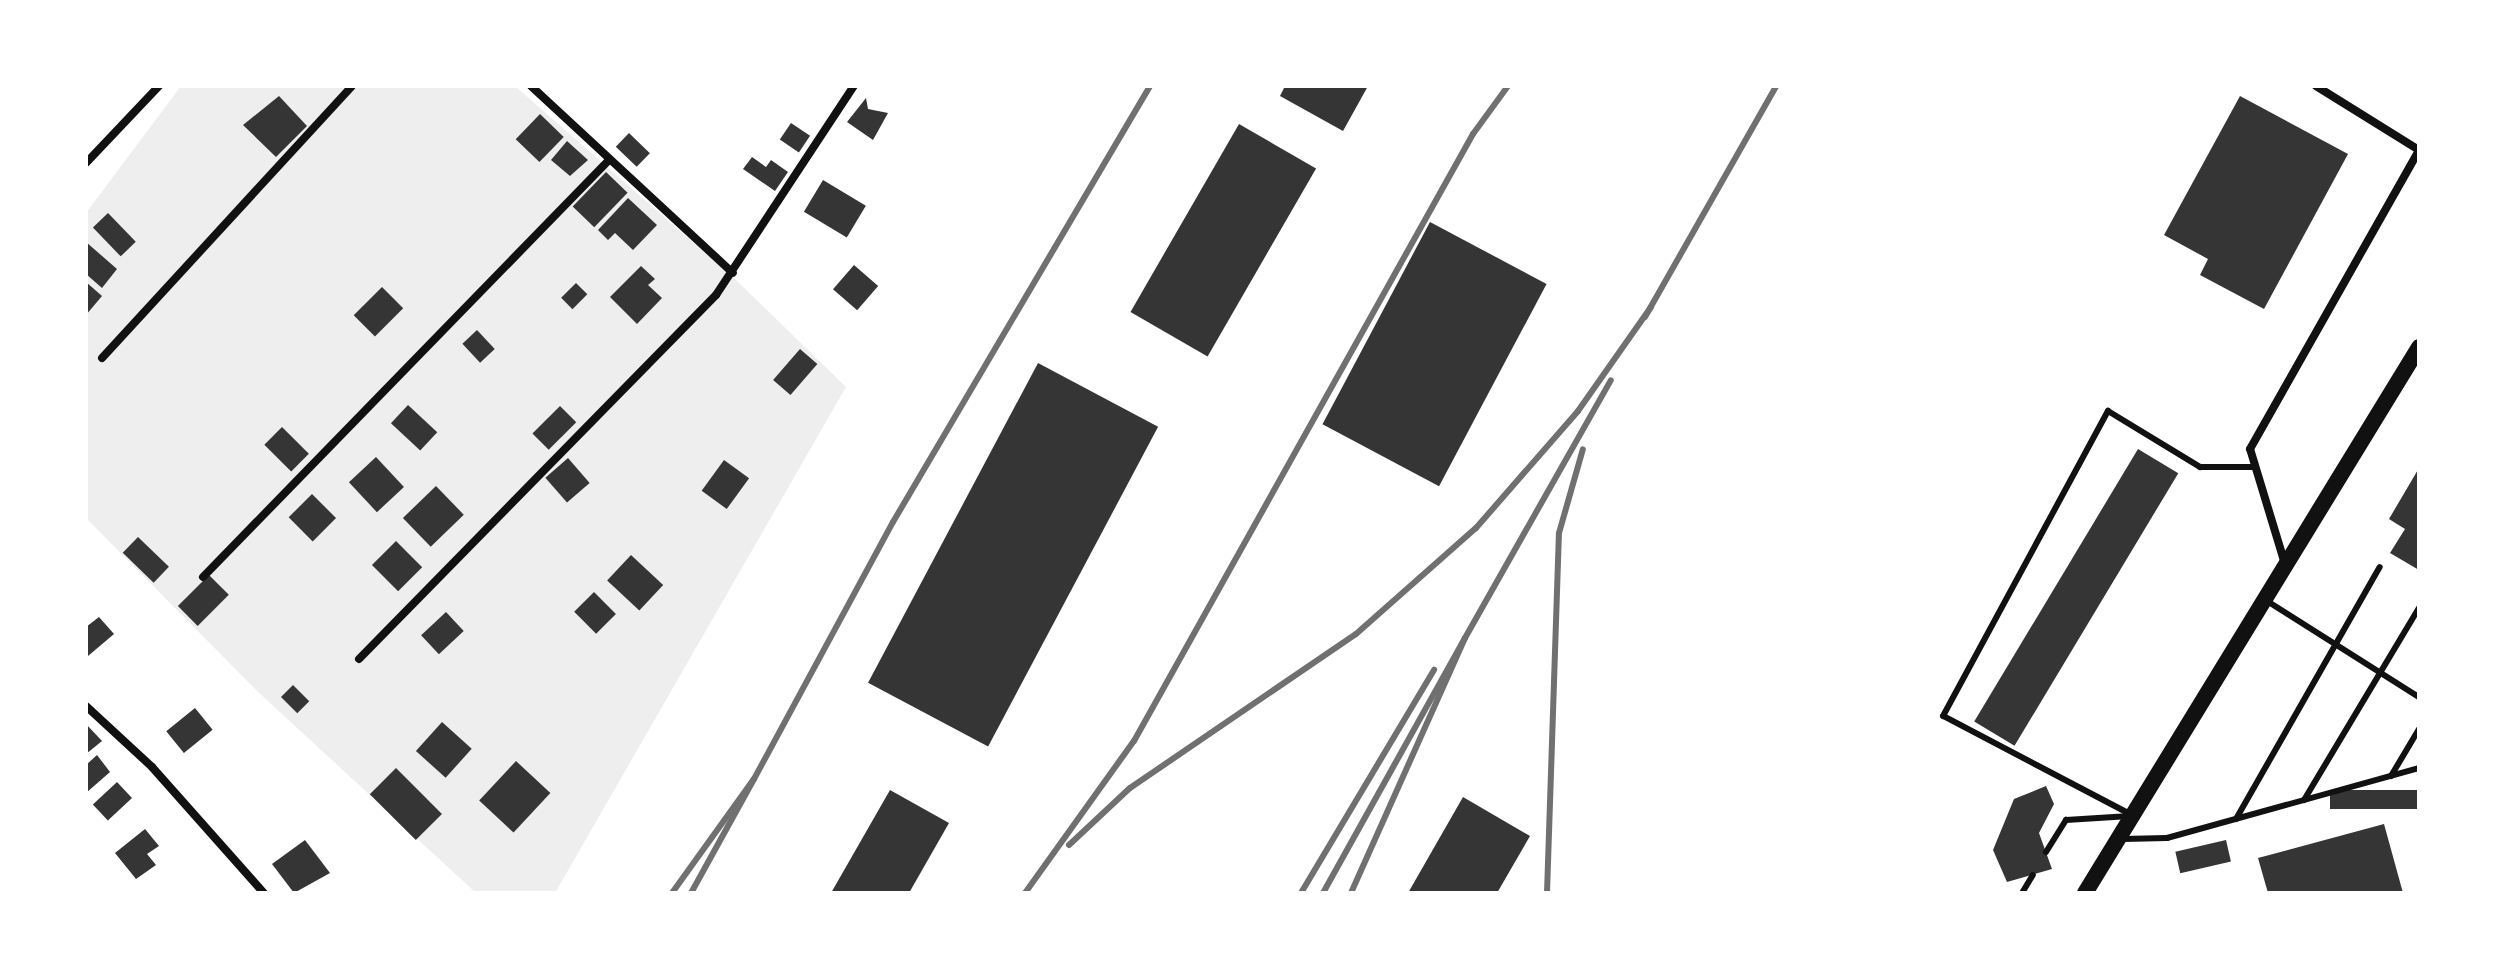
<!DOCTYPE html>
<html>
<head>
<meta charset="utf-8">
<style>
	body { margin:0 }
	#map { position:relative; width:2505px; height:979px; overflow:hidden; background:#fff; font-family:Montserrat,sans-serif }
	div>[style] { position:absolute }
	.green>* { inset:0; background:#eee }
	.building>* { inset:0; background:#353535; transform-origin:0 0 }
	.service>* { height:6px; margin:-3px; padding:0 3px; transform-origin:3px; border-radius:3px; background:#111 }
	.minor>* { height:8px; margin:-4px; padding:0 4px; transform-origin:4px; border-radius:4px; background:#111 }
	.secondary>* { height:16px; margin:-8px; padding:0 8px; transform-origin:8px; border-radius:8px; background:#111 }
	.rail>* { height:6px; margin:-3px; padding:0 3px; transform-origin:3px; border-radius:3px; background:#707070 }
	span { translate:-50% -50%; white-space:nowrap; text-align:center; line-height:1.15; -webkit-text-stroke:6px #fff; paint-order:stroke }
	.frame { position:absolute; inset:0; border:88px solid #fff; pointer-events:none }
</style>
</head>
<body>
<div id="map">
	<div class="green">
		<div style="clip-path:polygon(181px 86px,515px 86px,737px 281px,846px 387px,555px 893px,476px 893px,256px 690px,86px 518px,86px 213px)"></div>
	</div>
	<div class="building">
		<div style="clip-path:polygon(1285px 86px,1368px 86px,1343px 131px,1280px 96px)"></div>
		<div style="clip-path:polygon(279px 96px,307px 126px,276px 157px,243px 125px)"></div>
		<div style="clip-path:polygon(2240px 96px,2348px 154px,2264px 309px,2200px 275px,2208px 259px,2164px 235px)"></div>
		<div style="clip-path:polygon(866px 98px,868px 109px,888px 113px,873px 140px,847px 122px)"></div>
		<div style="left:540px;top:114px;width:33px;height:35px;rotate:44deg"></div>
		<div style="left:791px;top:123px;width:23px;height:20px;rotate:34deg"></div>
		<div style="left:1239px;top:124px;width:89px;height:217px;rotate:30deg"></div>
		<div style="left:629px;top:133px;width:29px;height:19px;rotate:44deg"></div>
		<div style="clip-path:polygon(567px 141px,588px 160px,570px 176px,551px 160px)"></div>
		<div style="clip-path:polygon(752px 157px,766px 167px,771px 160px,788px 172px,775px 191px,743px 169px)"></div>
		<div style="left:606px;top:172px;width:30px;height:48px;rotate:44deg"></div>
		<div style="left:823px;top:180px;width:50px;height:37px;rotate:31deg"></div>
		<div style="clip-path:polygon(628px 198px,657px 225px,633px 250px,615px 233px,608px 240px,598px 230px)"></div>
		<div style="left:108px;top:213px;width:40px;height:21px;rotate:46deg"></div>
		<div style="left:1430px;top:222px;width:132px;height:229px;rotate:28deg"></div>
		<div style="clip-path:polygon(86px 242px,117px 269px,102px 288px,86px 274px)"></div>
		<div style="left:854px;top:265px;width:32px;height:32px;rotate:41deg"></div>
		<div style="clip-path:polygon(641px 266px,655px 279px,648px 285px,662px 298px,637px 324px,610px 297px)"></div>
		<div style="clip-path:polygon(86px 282px,102px 296px,86px 315px)"></div>
		<div style="left:576px;top:283px;width:16px;height:21px;rotate:45deg"></div>
		<div style="left:382px;top:287px;width:30px;height:40px;rotate:45deg"></div>
		<div style="left:477px;top:330px;width:26px;height:20px;rotate:47deg"></div>
		<div style="left:800px;top:349px;width:23px;height:41px;rotate:41deg"></div>
		<div style="left:1038px;top:363px;width:136px;height:362px;rotate:28deg"></div>
		<div style="left:408px;top:405px;width:40px;height:25px;rotate:43deg"></div>
		<div style="left:560px;top:406px;width:23px;height:39px;rotate:45deg"></div>
		<div style="left:282px;top:427px;width:38px;height:25px;rotate:45deg"></div>
		<div style="left:2138px;top:449px;width:47px;height:318px;rotate:31deg"></div>
		<div style="left:376px;top:457px;width:41px;height:37px;rotate:47deg"></div>
		<div style="left:568px;top:458px;width:33px;height:30px;rotate:49deg"></div>
		<div style="left:724px;top:460px;width:31px;height:38px;rotate:36deg"></div>
		<div style="clip-path:polygon(2419px 468px,2419px 570px,2390px 553px,2405px 529px,2389px 519px)"></div>
		<div style="left:436px;top:486px;width:40px;height:46px;rotate:46deg"></div>
		<div style="left:312px;top:494px;width:34px;height:33px;rotate:45deg"></div>
		<div style="left:138px;top:537px;width:43px;height:22px;rotate:44deg"></div>
		<div style="left:396px;top:541px;width:37px;height:34px;rotate:45deg"></div>
		<div style="left:631px;top:555px;width:44px;height:35px;rotate:43deg"></div>
		<div style="left:209px;top:575px;width:28px;height:44px;rotate:45deg"></div>
		<div style="left:594px;top:592px;width:31px;height:28px;rotate:45deg"></div>
		<div style="left:446px;top:612px;width:26px;height:34px;rotate:47deg"></div>
		<div style="clip-path:polygon(99px 617px,114px 634px,88px 656px,86px 627px)"></div>
		<div style="left:293px;top:685px;width:23px;height:17px;rotate:45deg"></div>
		<div style="left:195px;top:708px;width:28px;height:37px;rotate:51deg"></div>
		<div style="left:442px;top:722px;width:40px;height:39px;rotate:42deg"></div>
		<div style="clip-path:polygon(86px 724px,102px 741px,86px 754px)"></div>
		<div style="clip-path:polygon(97px 755px,110px 772px,86px 793px,86px 765px)"></div>
		<div style="left:516px;top:761px;width:47px;height:54px;rotate:43deg"></div>
		<div style="left:396px;top:768px;width:65px;height:37px;rotate:45deg"></div>
		<div style="left:117px;top:782px;width:22px;height:33px;rotate:47deg"></div>
		<div style="clip-path:polygon(2046px 786px,2054px 804px,2039px 833px,2052px 869px,2007px 882px,1993px 850px,2014px 799px)"></div>
		<div style="clip-path:polygon(890px 790px,949px 823px,909px 893px,831px 893px)"></div>
		<div style="left:2419px;top:790px;width:19px;height:89px;rotate:90deg"></div>
		<div style="clip-path:polygon(1463px 797px,1530px 836px,1497px 893px,1408px 893px)"></div>
		<div style="clip-path:polygon(2384px 824px,2403px 893px,2268px 893px,2258px 858px)"></div>
		<div style="clip-path:polygon(145px 829px,159px 846px,147px 854px,156px 865px,136px 879px,115px 853px)"></div>
		<div style="clip-path:polygon(305px 840px,330px 873px,294px 893px,272px 864px)"></div>
		<div style="left:2226px;top:840px;width:22px;height:52px;rotate:77deg"></div>
	</div>
	<div class="service">
		<div style="left:2267px;top:601px;width:180px;rotate:32.3deg"></div>
		<div style="left:2391px;top:776px;width:55px;rotate:-59.2deg"></div>
		<div style="left:2304px;top:800px;width:224px;rotate:-59.1deg"></div>
		<div style="left:2130px;top:814px;width:211px;rotate:-152.3deg"></div>
		<div style="left:1943px;top:716px;width:347px;rotate:-61.6deg"></div>
		<div style="left:2108px;top:411px;width:108px;rotate:31.3deg"></div>
		<div style="left:2200px;top:467px;width:55px"></div>
		<div style="left:2236px;top:819px;width:290px;rotate:-60.3deg"></div>
		<div style="left:2123px;top:839px;width:44px;rotate:-1.3deg"></div>
		<div style="left:2167px;top:838px;width:262px;rotate:-15.5deg"></div>
		<div style="left:2046px;top:852px;width:38px;rotate:-58deg"></div>
		<div style="left:2066px;top:820px;width:64px;rotate:-3.6deg"></div>
		<div style="left:2022px;top:893px;width:21px;rotate:-59deg"></div>
	</div>
	<div class="minor">
		<div style="left:531px;top:86px;width:275px;rotate:42.8deg"></div>
		<div style="left:2316px;top:86px;width:121px;rotate:31.9deg"></div>
		<div style="left:86px;top:163px;width:106px;rotate:-46.5deg"></div>
		<div style="left:102px;top:358px;width:369px;rotate:-47.4deg"></div>
		<div style="left:2285px;top:564px;width:120px;rotate:-106.9deg"></div>
		<div style="left:2250px;top:449px;width:343px;rotate:-60.5deg"></div>
		<div style="left:203px;top:577px;width:581px;rotate:-45.77deg"></div>
		<div style="left:359px;top:659px;width:510px;rotate:-45.56deg"></div>
		<div style="left:716px;top:295px;width:250px;rotate:-56.6deg"></div>
		<div style="left:86px;top:706px;width:90px;rotate:42.7deg"></div>
		<div style="left:152px;top:767px;width:169px;rotate:48.4deg"></div>
	</div>
	<div class="secondary">
		<div style="left:2085px;top:893px;width:640px;rotate:-58.54deg"></div>
	</div>
	<div class="rail">
		<div style="left:1645px;top:317px;width:266px;rotate:-60.4deg"></div>
		<div style="left:1465px;top:638px;width:296px;rotate:-60.5deg"></div>
		<div style="left:754px;top:779px;width:292px;rotate:-61.6deg"></div>
		<div style="left:893px;top:522px;width:506px;rotate:-59.48deg"></div>
		<div style="left:1069px;top:845px;width:83px;rotate:-43.1deg"></div>
		<div style="left:1130px;top:788px;width:273px;rotate:-34.3deg"></div>
		<div style="left:1356px;top:634px;width:160px;rotate:-41.5deg"></div>
		<div style="left:1476px;top:528px;width:155px;rotate:-48.9deg"></div>
		<div style="left:1578px;top:411px;width:127px;rotate:-54.9deg"></div>
		<div style="left:672px;top:893px;width:140px;rotate:-54.3deg"></div>
		<div style="left:754px;top:779px;width:130px;rotate:118.9deg"></div>
		<div style="left:1025px;top:893px;width:187px;rotate:-54.4deg"></div>
		<div style="left:1134px;top:741px;width:695px;rotate:-60.82deg"></div>
		<div style="left:1473px;top:134px;width:59px;rotate:-53.9deg"></div>
		<div style="left:1301px;top:893px;width:260px;rotate:-59.2deg"></div>
		<div style="left:1323px;top:893px;width:292px;rotate:-60.9deg"></div>
		<div style="left:1465px;top:638px;width:279px;rotate:114.1deg"></div>
		<div style="left:1547px;top:893px;width:360px;rotate:-88.1deg"></div>
		<div style="left:1559px;top:533px;width:87px;rotate:-74.1deg"></div>
	</div>
	<div class="frame"></div>
</div>
</body>
</html>
